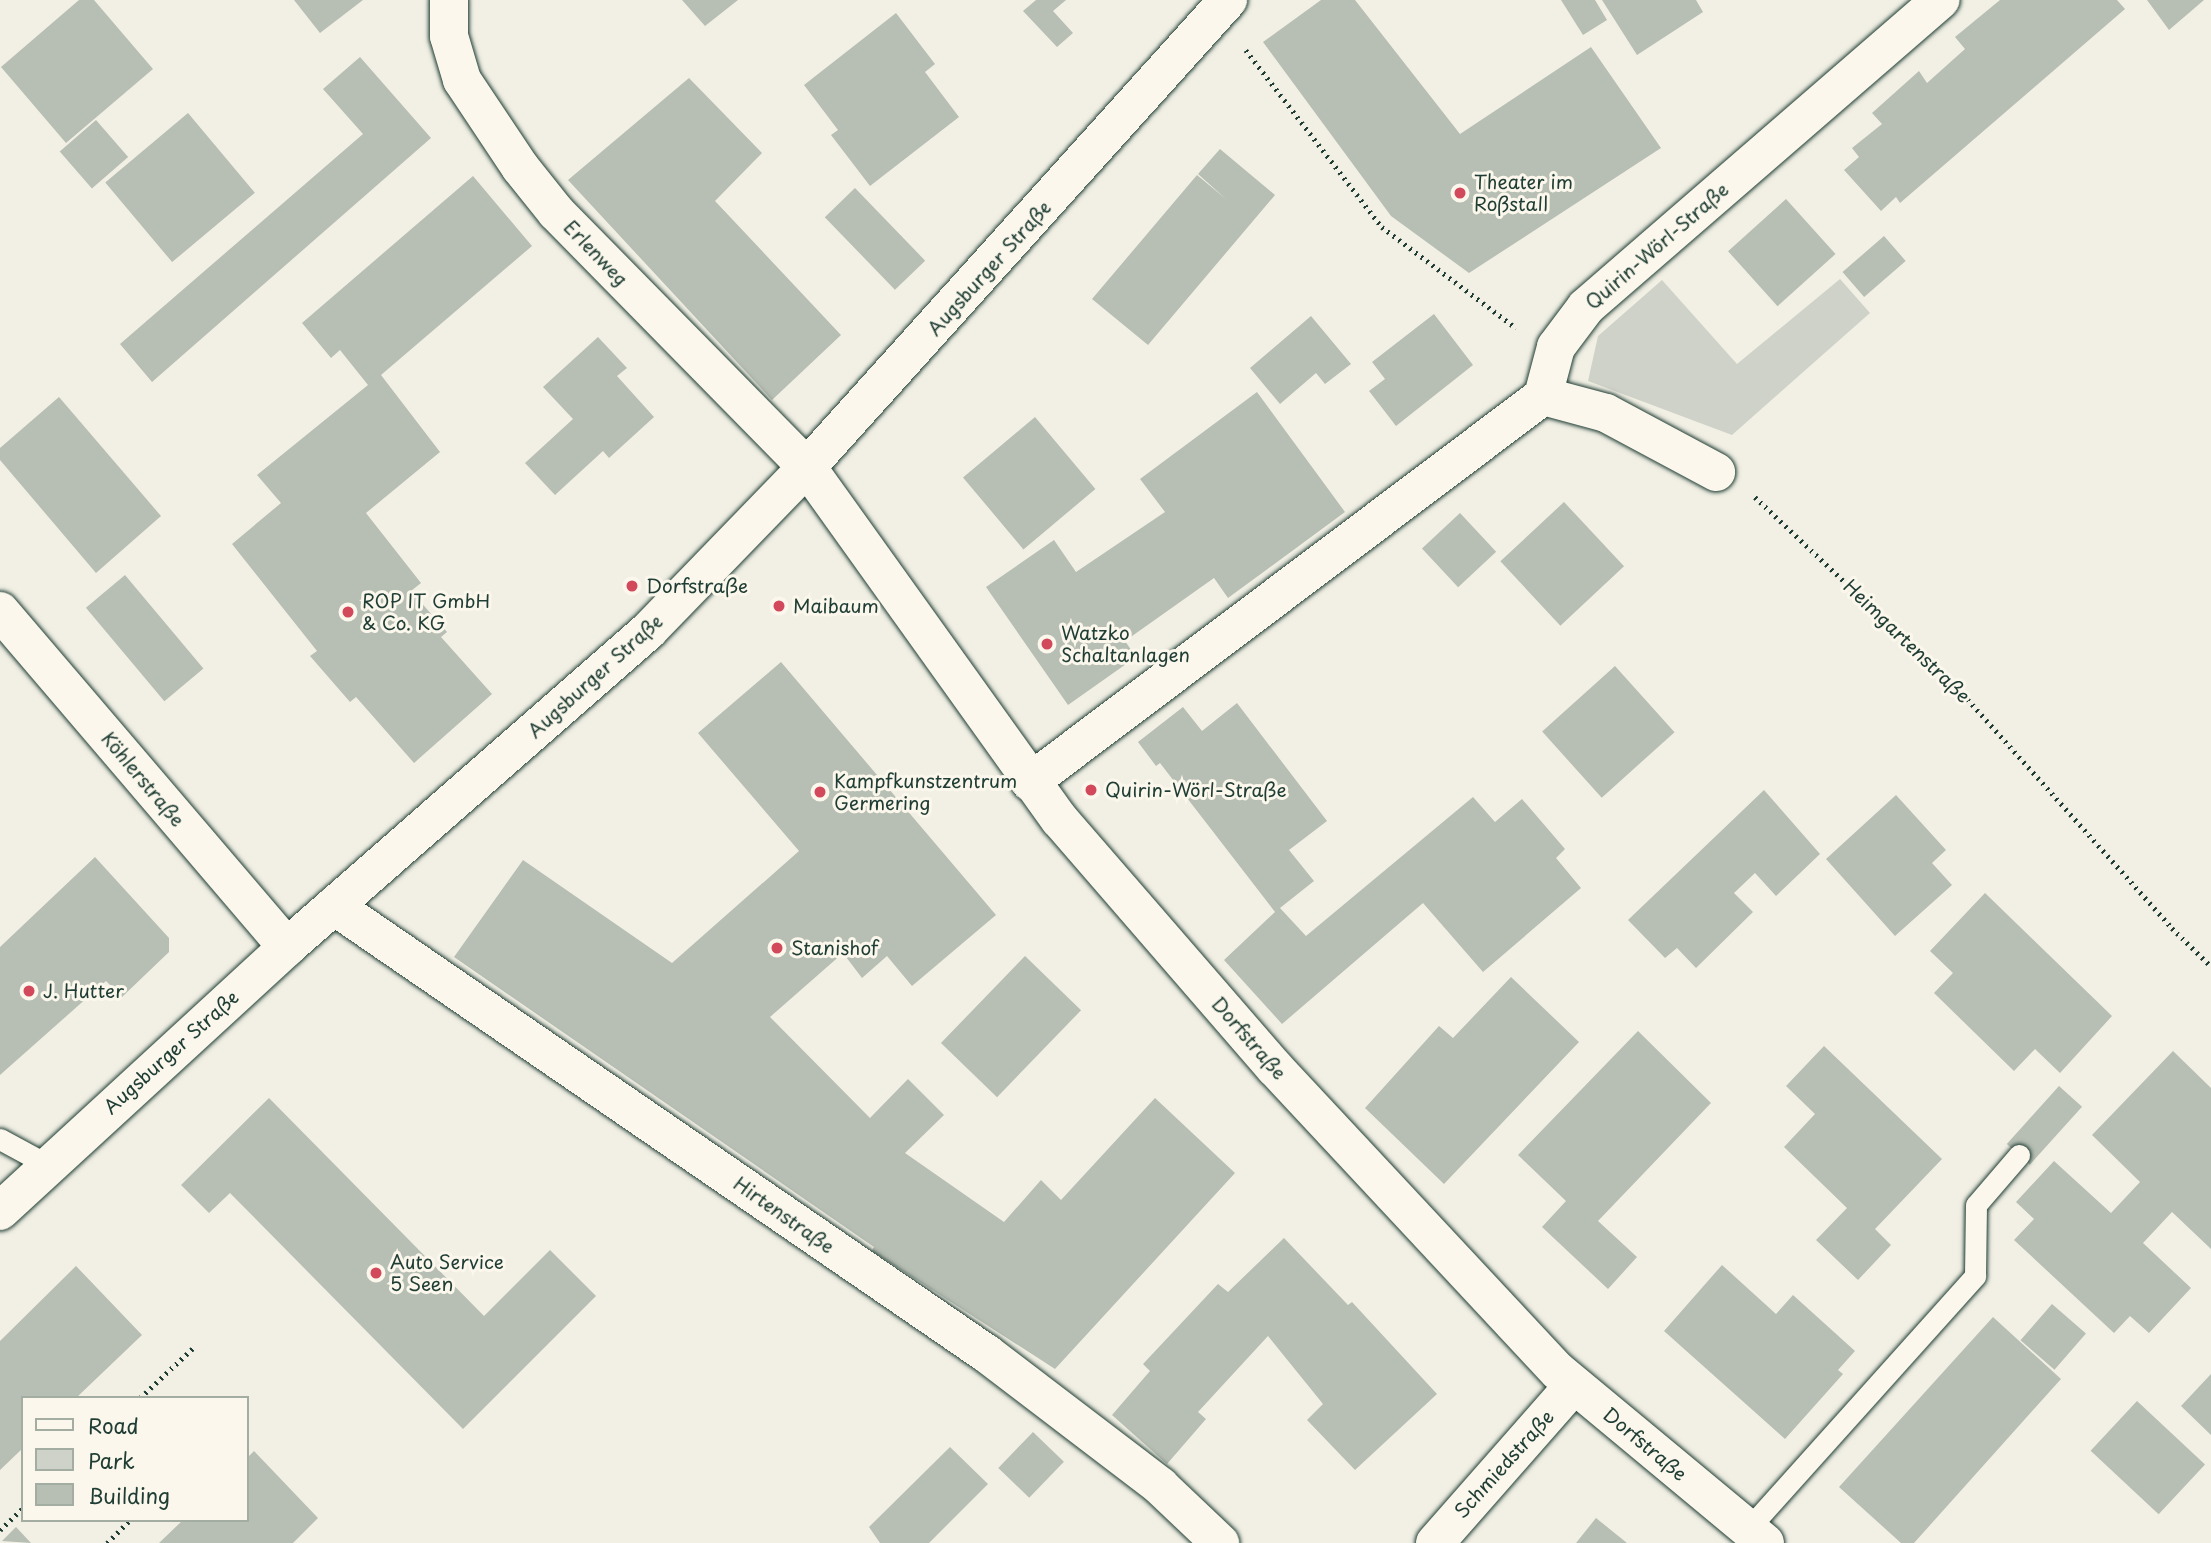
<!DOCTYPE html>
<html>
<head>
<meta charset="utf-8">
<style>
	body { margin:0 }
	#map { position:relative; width:2211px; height:1543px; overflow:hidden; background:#f2f0e5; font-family:"Playpen Sans",sans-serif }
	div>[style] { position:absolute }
	.green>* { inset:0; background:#cfd2c8 }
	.building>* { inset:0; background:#b7beb3; transform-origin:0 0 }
	.path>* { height:4.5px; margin-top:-2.25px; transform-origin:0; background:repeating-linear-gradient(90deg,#1f3d34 0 2px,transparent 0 7px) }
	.roads { filter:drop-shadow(0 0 2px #1f3d34) drop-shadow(0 0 2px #1f3d34) }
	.lane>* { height:21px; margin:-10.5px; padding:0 10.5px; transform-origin:10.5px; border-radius:10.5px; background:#fbf7ec }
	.street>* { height:38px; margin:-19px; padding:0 19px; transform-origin:19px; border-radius:19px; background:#fbf7ec }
	.secondary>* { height:38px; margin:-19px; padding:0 19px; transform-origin:19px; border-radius:19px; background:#fbf7ec }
	.dots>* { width:19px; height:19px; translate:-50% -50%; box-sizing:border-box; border:4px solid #fbf7ec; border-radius:50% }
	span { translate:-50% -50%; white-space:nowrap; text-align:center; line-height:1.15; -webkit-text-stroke:6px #fbf7ec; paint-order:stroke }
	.poi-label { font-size:19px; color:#1f3d34 }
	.left { translate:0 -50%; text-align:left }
	.street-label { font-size:19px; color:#1f3d34 }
	.legend { position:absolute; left:21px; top:1396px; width:228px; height:126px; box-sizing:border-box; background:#fbf7ec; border:2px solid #a3ada2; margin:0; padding:9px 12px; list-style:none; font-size:21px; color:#1f3d34 }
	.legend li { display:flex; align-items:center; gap:14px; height:35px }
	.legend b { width:35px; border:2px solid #a3ada2 }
</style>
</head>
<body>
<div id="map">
	<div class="green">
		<div style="clip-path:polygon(1840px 279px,1870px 313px,1732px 435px,1588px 381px,1598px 336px,1662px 280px,1737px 364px)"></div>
	</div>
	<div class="building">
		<div style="clip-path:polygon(79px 0,94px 0,153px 69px,66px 143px,1px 67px)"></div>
		<div style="clip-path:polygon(294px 0,363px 0,320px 33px)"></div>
		<div style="clip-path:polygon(682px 0,738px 0,705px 26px)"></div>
		<div style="clip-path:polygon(1036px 0,1066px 0,1053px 11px,1073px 33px,1057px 47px,1023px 11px)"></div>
		<div style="clip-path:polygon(1321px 0,1355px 0,1460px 134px,1591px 47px,1661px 148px,1469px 273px,1391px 216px,1263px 42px)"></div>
		<div style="clip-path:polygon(1561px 0,1595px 0,1607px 20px,1583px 35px)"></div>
		<div style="clip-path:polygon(1602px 0,1696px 0,1703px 12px,1637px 55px)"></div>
		<div style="clip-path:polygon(2000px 0,2117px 0,2125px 9px,1900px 203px,1896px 197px,1881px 211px,1844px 170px,1859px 157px,1852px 148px,1882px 124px,1872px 113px,1919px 71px,1927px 83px,1965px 49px,1955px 37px)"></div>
		<div style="clip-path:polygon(2147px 0,2204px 0,2169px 30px)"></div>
		<div style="clip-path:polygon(896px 13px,935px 64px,925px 72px,959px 117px,870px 186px,831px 135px,838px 130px,804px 85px)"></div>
		<div style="clip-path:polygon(360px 57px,431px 138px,152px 382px,120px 344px,363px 134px,323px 89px)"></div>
		<div style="clip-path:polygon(689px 78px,762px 153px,715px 201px,841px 335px,772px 400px,568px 180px)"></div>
		<div style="left:188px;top:113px;width:104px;height:108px;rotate:50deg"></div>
		<div style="left:96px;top:120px;width:49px;height:48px;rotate:49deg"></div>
		<div style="clip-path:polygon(1220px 149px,1275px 195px,1148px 345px,1092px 299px,1197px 175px,1226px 199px,1198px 174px)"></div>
		<div style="clip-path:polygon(473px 176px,532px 246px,381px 375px,440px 452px,366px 513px,421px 583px,411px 591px,447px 632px,441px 637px,492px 694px,414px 763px,356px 697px,350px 702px,310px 656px,317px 651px,232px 544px,281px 503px,257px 475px,368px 385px,340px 350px,331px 358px,302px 323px)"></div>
		<div style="left:855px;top:188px;width:101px;height:42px;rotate:46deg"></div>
		<div style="left:1786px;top:199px;width:74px;height:78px;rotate:48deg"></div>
		<div style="left:1884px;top:236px;width:33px;height:55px;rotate:49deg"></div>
		<div style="clip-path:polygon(1434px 314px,1473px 365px,1396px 426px,1369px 391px,1385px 379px,1372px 362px)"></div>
		<div style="clip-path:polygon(1311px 316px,1351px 364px,1325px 384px,1316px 373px,1280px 404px,1250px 368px)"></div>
		<div style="clip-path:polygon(598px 337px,627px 368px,617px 376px,654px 417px,609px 458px,603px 451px,555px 495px,525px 463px,573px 419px,543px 387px)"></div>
		<div style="clip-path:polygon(1257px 392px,1345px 512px,1228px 598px,1214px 578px,1125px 641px,1136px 657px,1068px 705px,986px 587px,1054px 540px,1076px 572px,1165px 512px,1140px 479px)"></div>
		<div style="clip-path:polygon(59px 397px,161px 516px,96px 573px,0 460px,0 448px)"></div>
		<div style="left:1035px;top:417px;width:94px;height:94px;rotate:50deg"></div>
		<div style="left:1564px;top:502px;width:88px;height:87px;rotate:47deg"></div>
		<div style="left:1460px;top:513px;width:53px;height:52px;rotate:47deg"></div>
		<div style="left:125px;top:575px;width:122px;height:51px;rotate:50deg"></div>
		<div style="clip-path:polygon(781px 662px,996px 915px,912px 986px,887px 956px,862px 978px,843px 953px,770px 1017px,870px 1118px,908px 1079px,944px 1115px,905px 1153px,1004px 1222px,1041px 1180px,1061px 1200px,1155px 1098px,1235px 1173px,1055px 1369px,872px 1251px,874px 1247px,454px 957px,523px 860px,672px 963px,799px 851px,698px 733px)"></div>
		<div style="left:1615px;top:666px;width:89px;height:98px;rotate:48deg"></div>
		<div style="clip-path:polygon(1237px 703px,1327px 821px,1289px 850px,1314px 881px,1280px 908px,1306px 936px,1473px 797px,1495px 822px,1522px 799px,1565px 849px,1556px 858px,1581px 888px,1483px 972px,1423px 903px,1282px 1024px,1224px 960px,1275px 912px,1160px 763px,1156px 766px,1138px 742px,1183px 707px,1202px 731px)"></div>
		<div style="clip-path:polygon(1764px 790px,1820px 854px,1776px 896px,1755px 873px,1734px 893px,1753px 912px,1696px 968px,1677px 948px,1665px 958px,1628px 920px)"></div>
		<div style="clip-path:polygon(1896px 795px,1946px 850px,1932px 863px,1952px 885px,1895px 936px,1826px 859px)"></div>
		<div style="clip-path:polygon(95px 857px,169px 938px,169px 952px,122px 997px,106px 981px,0 1075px,0 947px)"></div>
		<div style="clip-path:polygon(1985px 893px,2112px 1016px,2060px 1073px,2035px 1049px,2014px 1071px,1934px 993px,1953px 973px,1930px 951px)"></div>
		<div style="left:1025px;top:956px;width:78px;height:121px;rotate:44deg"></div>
		<div style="clip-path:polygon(1511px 977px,1579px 1042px,1444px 1184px,1365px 1108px,1439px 1026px,1453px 1038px)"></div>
		<div style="clip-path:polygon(1638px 1031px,1711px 1103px,1598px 1221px,1637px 1257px,1608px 1289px,1542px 1227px,1566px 1201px,1518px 1155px)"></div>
		<div style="clip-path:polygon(1824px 1046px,1942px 1159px,1875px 1229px,1891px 1245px,1858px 1280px,1816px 1240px,1847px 1208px,1784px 1147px,1815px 1114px,1786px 1086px)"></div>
		<div style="clip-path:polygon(2173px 1051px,2211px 1088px,2211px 1249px,2172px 1212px,2143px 1243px,2191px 1288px,2149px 1333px,2130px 1316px,2114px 1333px,2014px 1240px,2034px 1219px,2016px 1202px,2054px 1161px,2111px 1213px,2140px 1182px,2092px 1135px)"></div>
		<div style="left:2059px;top:1086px;width:31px;height:78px;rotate:42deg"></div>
		<div style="clip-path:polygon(269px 1098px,484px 1316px,550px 1250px,596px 1296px,463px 1429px,230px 1193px,209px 1213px,181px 1185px)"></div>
		<div style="clip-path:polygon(1284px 1238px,1348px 1305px,1352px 1302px,1437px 1394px,1355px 1470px,1307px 1420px,1323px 1404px,1268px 1336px,1198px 1412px,1206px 1419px,1167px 1464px,1112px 1415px,1150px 1371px,1143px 1364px,1218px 1284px,1228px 1292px)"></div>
		<div style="clip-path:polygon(1722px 1265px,1776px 1314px,1793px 1295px,1855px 1351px,1838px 1370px,1843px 1374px,1785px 1439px,1664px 1331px)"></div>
		<div style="clip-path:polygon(76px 1266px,142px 1335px,76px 1398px,23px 1398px,23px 1448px,0 1470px,0 1341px)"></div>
		<div style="left:2052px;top:1304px;width:45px;height:48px;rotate:41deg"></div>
		<div style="clip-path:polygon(1993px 1317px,2061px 1379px,1914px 1543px,1901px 1543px,1839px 1487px)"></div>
		<div style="clip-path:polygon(2211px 1374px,2211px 1435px,2181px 1406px)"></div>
		<div style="left:2137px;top:1401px;width:93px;height:68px;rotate:43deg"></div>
		<div style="left:1033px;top:1432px;width:43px;height:50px;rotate:44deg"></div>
		<div style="clip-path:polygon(950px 1447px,988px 1484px,929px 1543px,880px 1543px,869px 1527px)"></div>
		<div style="clip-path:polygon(254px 1451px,318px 1518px,293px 1543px,159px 1543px,183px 1520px,247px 1520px,247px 1458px)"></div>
		<div style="clip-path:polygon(1596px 1518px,1627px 1543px,1576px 1543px)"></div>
		<div style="clip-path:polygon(16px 1527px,31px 1543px,2px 1541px)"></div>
	</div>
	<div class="path">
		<div style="left:1246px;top:50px;width:223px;rotate:52.5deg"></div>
		<div style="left:1382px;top:227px;width:168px;rotate:37deg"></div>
		<div style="left:1755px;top:497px;width:286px;rotate:43.4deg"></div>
		<div style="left:1963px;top:694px;width:314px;rotate:48.2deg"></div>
		<div style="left:2172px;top:928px;width:54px;rotate:44.3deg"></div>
		<div style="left:140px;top:1398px;width:73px;rotate:-43.3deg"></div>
		<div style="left:0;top:1530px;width:32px;rotate:-44deg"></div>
		<div style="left:107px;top:1543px;width:33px;rotate:-45deg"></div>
	</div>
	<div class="roads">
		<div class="lane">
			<div style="left:0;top:1139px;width:55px;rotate:28.4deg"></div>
			<div style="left:1748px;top:1529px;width:340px;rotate:-48.1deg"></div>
			<div style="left:1975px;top:1276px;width:71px;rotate:-89.2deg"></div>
			<div style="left:1976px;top:1205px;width:66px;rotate:-49.3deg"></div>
		</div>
		<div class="street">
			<div style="left:449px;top:0;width:36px;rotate:90deg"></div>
			<div style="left:449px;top:36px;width:46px;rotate:73.5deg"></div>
			<div style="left:462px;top:80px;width:105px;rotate:56.3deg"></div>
			<div style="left:520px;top:167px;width:58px;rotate:51.3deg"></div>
			<div style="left:556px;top:212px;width:358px;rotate:45.5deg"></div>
			<div style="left:807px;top:467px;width:434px;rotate:54.4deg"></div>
			<div style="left:1060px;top:820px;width:328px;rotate:49.1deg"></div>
			<div style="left:1275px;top:1068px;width:415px;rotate:47deg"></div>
			<div style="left:1558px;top:1371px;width:269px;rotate:39.7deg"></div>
			<div style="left:1543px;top:396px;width:65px;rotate:15.1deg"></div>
			<div style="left:1606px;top:413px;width:125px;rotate:28.2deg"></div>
			<div style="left:0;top:611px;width:442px;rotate:49.5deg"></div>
			<div style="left:1030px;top:782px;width:642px;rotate:-36.96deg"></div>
			<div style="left:1543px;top:396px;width:51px;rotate:-75.1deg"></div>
			<div style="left:1556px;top:347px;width:50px;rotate:-53.1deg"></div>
			<div style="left:1586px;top:307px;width:469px;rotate:-40.9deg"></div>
			<div style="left:334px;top:906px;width:792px;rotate:34.45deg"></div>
			<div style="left:987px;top:1354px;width:218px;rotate:37.3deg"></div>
			<div style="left:1160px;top:1486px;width:83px;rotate:43.5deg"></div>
			<div style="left:1435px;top:1543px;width:210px;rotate:-48.7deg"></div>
		</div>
		<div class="secondary">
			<div style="left:0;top:1211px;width:390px;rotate:-42.6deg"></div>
			<div style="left:287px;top:947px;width:481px;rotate:-41.2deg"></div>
			<div style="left:649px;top:630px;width:227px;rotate:-45.9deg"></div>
			<div style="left:807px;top:467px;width:629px;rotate:-47.97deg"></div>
		</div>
	</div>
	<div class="dots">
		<div style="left:1460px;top:193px;background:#d1495b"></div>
		<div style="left:632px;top:586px;background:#d1495b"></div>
		<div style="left:779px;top:606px;background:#d1495b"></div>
		<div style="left:348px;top:612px;background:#d1495b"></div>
		<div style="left:1047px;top:644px;background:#d1495b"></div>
		<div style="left:1091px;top:790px;background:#d1495b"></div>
		<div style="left:820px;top:792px;background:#d1495b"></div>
		<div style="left:777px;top:948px;background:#d1495b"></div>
		<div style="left:29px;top:991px;background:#d1495b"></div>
		<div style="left:376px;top:1273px;background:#d1495b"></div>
	</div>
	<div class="poi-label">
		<span class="left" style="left:1474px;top:193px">Theater im<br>Roßstall</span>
		<span class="left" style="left:646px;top:586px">Dorfstraße</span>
		<span class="left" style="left:362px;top:612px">ROP IT GmbH<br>&amp; Co. KG</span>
		<span class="left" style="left:793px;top:606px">Maibaum</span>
		<span class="left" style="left:1061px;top:644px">Watzko<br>Schaltanlagen</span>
		<span class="left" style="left:834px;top:792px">Kampfkunstzentrum<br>Germering</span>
		<span class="left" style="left:1105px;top:790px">Quirin-Wörl-Straße</span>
		<span class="left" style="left:791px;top:948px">Stanishof</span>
		<span class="left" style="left:43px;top:991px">J. Hutter</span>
		<span class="left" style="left:390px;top:1273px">Auto Service<br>5 Seen</span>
	</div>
	<div class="street-label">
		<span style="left:1657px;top:246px;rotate:-41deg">Quirin-Wörl-Straße</span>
		<span style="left:596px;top:253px;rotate:46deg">Erlenweg</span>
		<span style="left:989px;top:268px;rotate:-48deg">Augsburger Straße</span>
		<span style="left:1907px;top:641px;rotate:44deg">Heimgartenstraße</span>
		<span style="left:595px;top:676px;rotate:-42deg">Augsburger Straße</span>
		<span style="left:143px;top:779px;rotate:50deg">Köhlerstraße</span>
		<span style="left:1249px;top:1038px;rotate:49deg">Dorfstraße</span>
		<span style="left:171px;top:1052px;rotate:-42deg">Augsburger Straße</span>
		<span style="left:784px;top:1215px;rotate:35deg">Hirtenstraße</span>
		<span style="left:1645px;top:1444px;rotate:40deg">Dorfstraße</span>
		<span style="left:1504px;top:1464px;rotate:-48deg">Schmiedstraße</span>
	</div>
	<ul class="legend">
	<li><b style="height:9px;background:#fbf7ec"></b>Road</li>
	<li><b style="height:19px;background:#cfd2c8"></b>Park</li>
	<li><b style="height:19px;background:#b7beb3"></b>Building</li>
	</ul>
</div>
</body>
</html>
